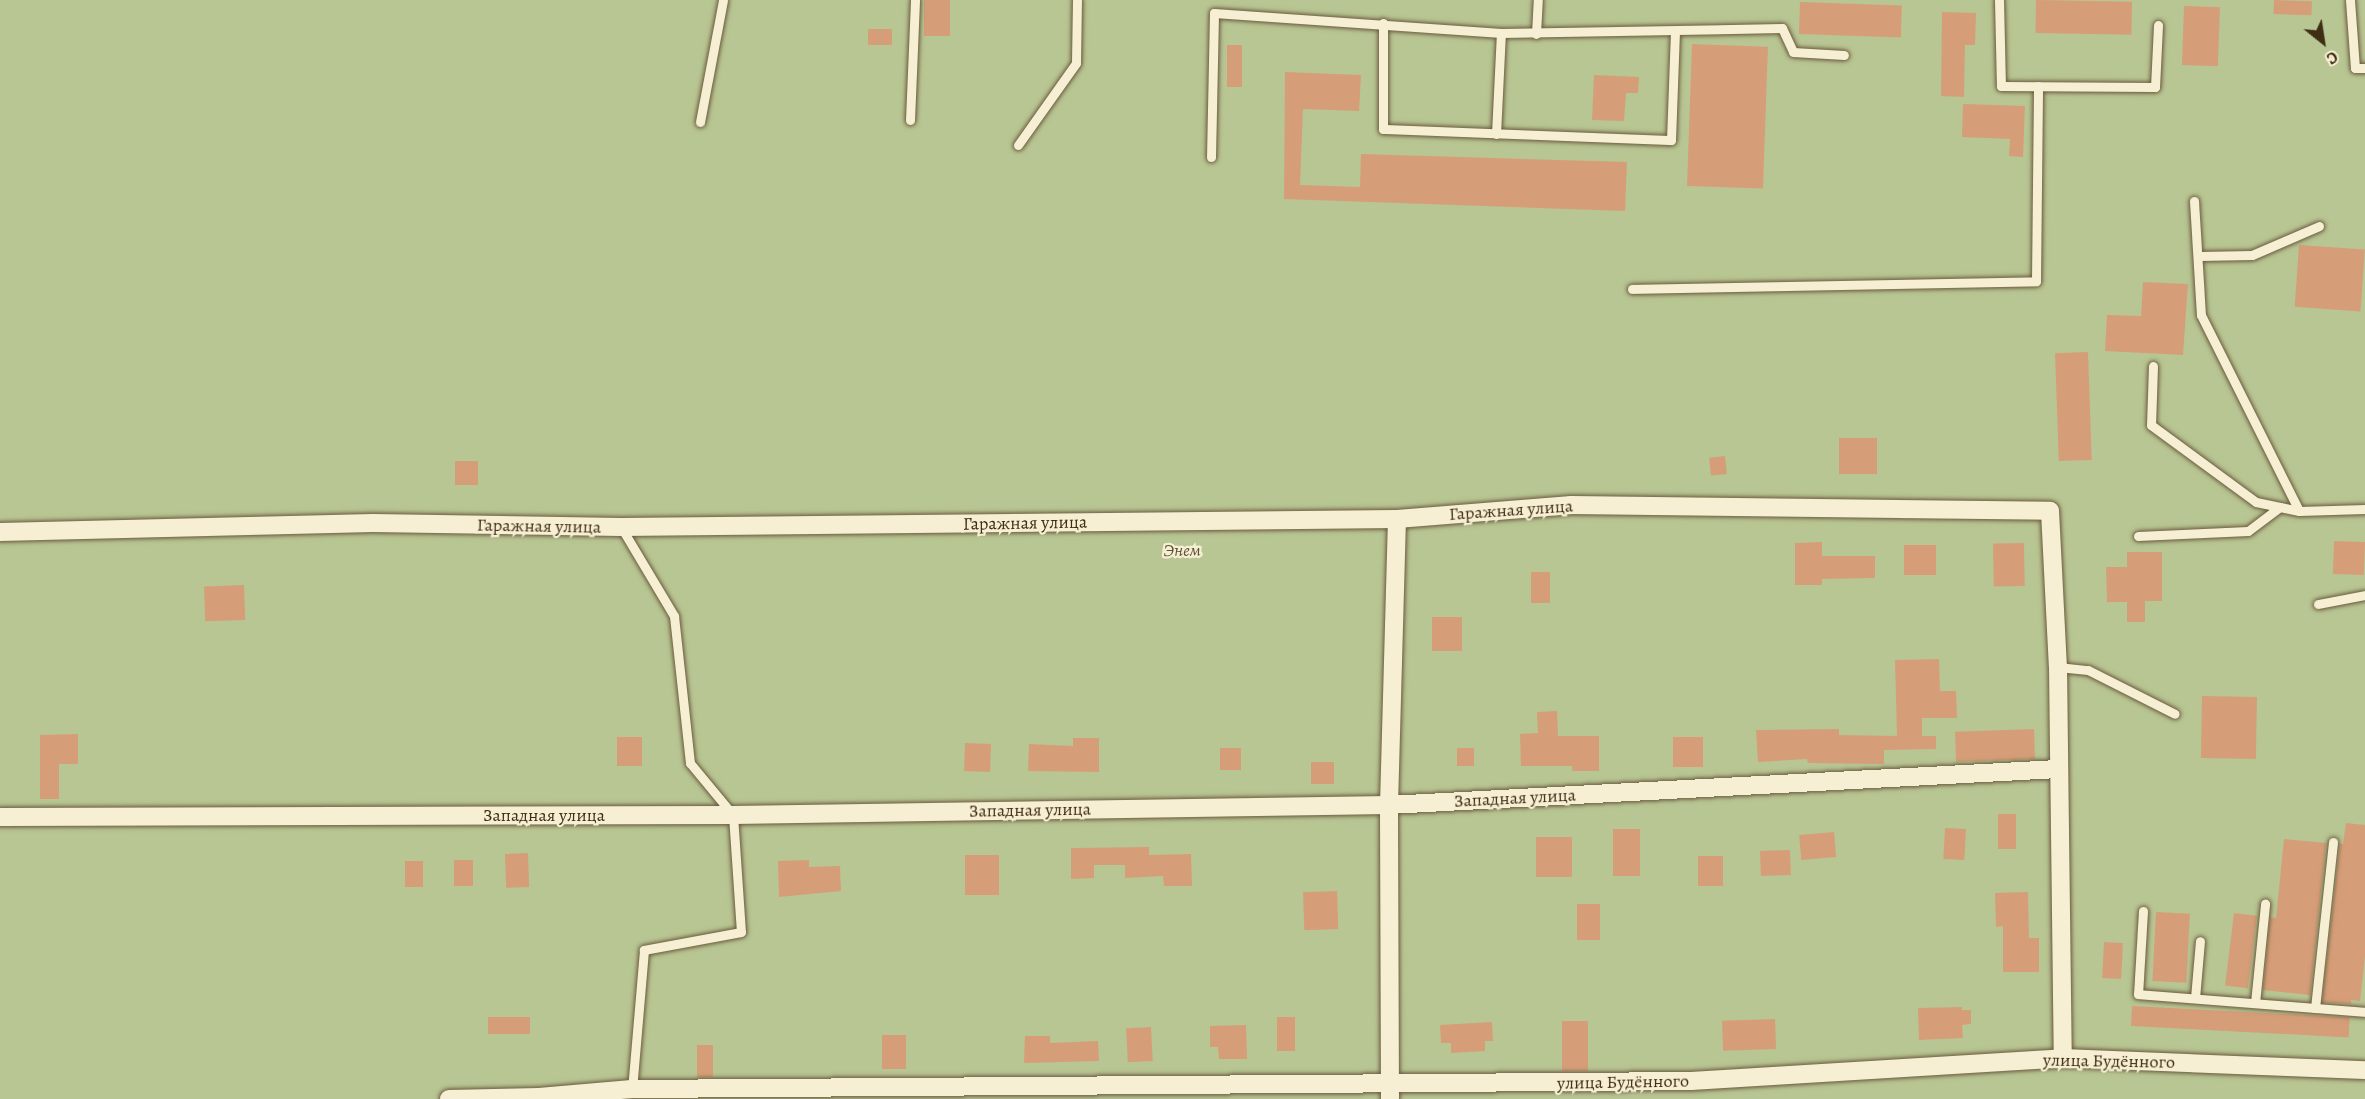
<!DOCTYPE html>
<html>
<head>
<meta charset="utf-8">
<style>
	body { margin:0 }
	#map { position:relative; width:2365px; height:1099px; overflow:hidden; background:#f2e6bd; font-family:Alegreya,serif }
	div>[style] { position:absolute }
	.green>* { inset:0; background:#b8c693; transform-origin:0 0 }
	.building>* { inset:0; background:#d69e78; transform-origin:0 0 }
	.roads { filter:drop-shadow(0 0 2px #6c5b3e) drop-shadow(0 0 2px #6c5b3e) }
	.service>* { height:9px; margin:-4.5px; padding:0 4.5px; transform-origin:4.5px; border-radius:4.5px; background:#f7efd4 }
	.minor>* { height:18px; margin:-9px; padding:0 9px; transform-origin:9px; border-radius:9px; background:#f7efd4 }
	span { translate:-50% -50%; white-space:nowrap; text-align:center; line-height:1.15; -webkit-text-stroke:4.5px #f7efd4; paint-order:stroke }
	.street-label { font-size:18px; color:#3f2d14 }
	.park-label { font-size:18px; color:#5d5334; font-style:italic }
	.north { position:absolute; left:2293px; top:12px; width:60px; height:60px; -webkit-text-stroke:4px #f7efd4; paint-order:stroke; rotate:150deg; font-size:16px; font-weight:700; line-height:24px; text-align:center; color:#3f2d14 }
	.north::after { content:''; display:block; margin:auto; width:21px; height:27px; background:#3f2d14; clip-path:polygon(50% 0,100% 100%,50% 72%,0 100%) }
</style>
</head>
<body>
<div id="map">
	<div class="green">
		<div style="left:0;top:0;width:2365px;height:1099px"></div>
	</div>
	<div class="building">
		<div style="left:924px;top:0;width:26px;height:36px"></div>
		<div style="left:2036px;top:0;width:96px;height:33px;rotate:1deg"></div>
		<div style="left:2274px;top:0;width:38px;height:14px;rotate:2deg"></div>
		<div style="left:1800px;top:2px;width:102px;height:32px;rotate:2deg"></div>
		<div style="left:2184px;top:6px;width:36px;height:59px;rotate:2deg"></div>
		<div style="clip-path:polygon(1942px 12px,1976px 13px,1975px 45px,1965px 45px,1964px 97px,1941px 96px)"></div>
		<div style="left:868px;top:29px;width:24px;height:16px"></div>
		<div style="left:1692px;top:44px;width:76px;height:142px;rotate:2deg"></div>
		<div style="left:1227px;top:45px;width:15px;height:42px"></div>
		<div style="clip-path:polygon(1285px 72px,1361px 75px,1359px 111px,1303px 109px,1300px 185px,1360px 187px,1361px 154px,1627px 162px,1625px 211px,1284px 199px)"></div>
		<div style="clip-path:polygon(1594px 75px,1639px 77px,1638px 93px,1626px 93px,1624px 121px,1592px 120px)"></div>
		<div style="clip-path:polygon(1963px 104px,2025px 106px,2023px 157px,2009px 156px,2010px 139px,1962px 137px)"></div>
		<div style="left:2299px;top:245px;width:66px;height:62px;rotate:4deg"></div>
		<div style="clip-path:polygon(2143px 282px,2188px 284px,2183px 355px,2105px 351px,2107px 315px,2141px 316px)"></div>
		<div style="left:2088px;top:352px;width:108px;height:33px;rotate:88deg"></div>
		<div style="left:1839px;top:438px;width:38px;height:36px"></div>
		<div style="left:1725px;top:456px;width:18px;height:16px;rotate:84deg"></div>
		<div style="left:455px;top:461px;width:23px;height:24px"></div>
		<div style="left:2334px;top:541px;width:31px;height:33px;rotate:2deg"></div>
		<div style="clip-path:polygon(1822px 542px,1822px 556px,1875px 556px,1875px 578px,1822px 579px,1822px 585px,1795px 585px,1795px 543px)"></div>
		<div style="left:2024px;top:543px;width:43px;height:31px;rotate:89deg"></div>
		<div style="left:1904px;top:545px;width:32px;height:30px"></div>
		<div style="clip-path:polygon(2127px 552px,2162px 552px,2162px 601px,2145px 601px,2145px 622px,2127px 622px,2127px 602px,2107px 602px,2106px 567px,2127px 567px)"></div>
		<div style="left:1531px;top:572px;width:19px;height:31px"></div>
		<div style="left:244px;top:585px;width:35px;height:40px;rotate:88deg"></div>
		<div style="left:1432px;top:617px;width:30px;height:34px"></div>
		<div style="clip-path:polygon(1939px 659px,1940px 691px,1956px 691px,1957px 718px,1922px 718px,1922px 736px,1936px 736px,1936px 749px,1884px 750px,1884px 764px,1808px 763px,1807px 759px,1758px 762px,1756px 730px,1839px 729px,1839px 735px,1897px 736px,1895px 660px)"></div>
		<div style="left:2202px;top:696px;width:55px;height:62px;rotate:1deg"></div>
		<div style="clip-path:polygon(1557px 711px,1558px 736px,1599px 736px,1599px 771px,1572px 771px,1572px 766px,1521px 766px,1520px 734px,1538px 733px,1537px 712px)"></div>
		<div style="left:2034px;top:729px;width:30px;height:79px;rotate:88deg"></div>
		<div style="clip-path:polygon(78px 734px,78px 764px,59px 764px,59px 799px,40px 799px,40px 735px)"></div>
		<div style="left:617px;top:737px;width:25px;height:29px"></div>
		<div style="left:1673px;top:737px;width:30px;height:30px"></div>
		<div style="clip-path:polygon(1073px 738px,1099px 738px,1099px 772px,1028px 771px,1029px 744px,1073px 746px)"></div>
		<div style="left:965px;top:743px;width:26px;height:28px;rotate:2deg"></div>
		<div style="left:1220px;top:748px;width:21px;height:22px"></div>
		<div style="left:1457px;top:748px;width:17px;height:18px"></div>
		<div style="left:1311px;top:762px;width:23px;height:22px"></div>
		<div style="left:1998px;top:814px;width:18px;height:35px"></div>
		<div style="clip-path:polygon(2346px 823px,2365px 825px,2365px 956px,2360px 1001px,2351px 1000px,2351px 1004px,2322px 1002px,2340px 844px,2343px 844px)"></div>
		<div style="left:1945px;top:828px;width:21px;height:31px;rotate:3deg"></div>
		<div style="left:1613px;top:829px;width:27px;height:47px"></div>
		<div style="left:1834px;top:832px;width:25px;height:35px;rotate:85deg"></div>
		<div style="left:1536px;top:837px;width:36px;height:40px"></div>
		<div style="clip-path:polygon(2284px 839px,2326px 843px,2310px 995px,2263px 990px,2270px 917px,2276px 918px)"></div>
		<div style="clip-path:polygon(1149px 847px,1149px 855px,1191px 854px,1192px 886px,1164px 886px,1163px 876px,1125px 878px,1125px 865px,1094px 865px,1094px 878px,1071px 879px,1071px 848px)"></div>
		<div style="left:1790px;top:850px;width:25px;height:30px;rotate:88deg"></div>
		<div style="left:528px;top:853px;width:34px;height:23px;rotate:88deg"></div>
		<div style="left:965px;top:855px;width:34px;height:40px"></div>
		<div style="left:1723px;top:856px;width:30px;height:25px;rotate:90deg"></div>
		<div style="left:454px;top:860px;width:19px;height:26px"></div>
		<div style="clip-path:polygon(809px 860px,809px 867px,840px 866px,841px 891px,779px 897px,778px 861px)"></div>
		<div style="left:405px;top:861px;width:18px;height:26px"></div>
		<div style="left:1337px;top:891px;width:38px;height:34px;rotate:88deg"></div>
		<div style="clip-path:polygon(2028px 892px,2029px 938px,2039px 938px,2039px 972px,2003px 972px,2003px 926px,1996px 927px,1995px 893px)"></div>
		<div style="left:1577px;top:904px;width:23px;height:36px"></div>
		<div style="left:2156px;top:912px;width:34px;height:69px;rotate:3deg"></div>
		<div style="left:2234px;top:913px;width:23px;height:73px;rotate:7deg"></div>
		<div style="left:2104px;top:942px;width:19px;height:36px;rotate:3deg"></div>
		<div style="left:2132px;top:1006px;width:218px;height:20px;rotate:3deg"></div>
		<div style="clip-path:polygon(1962px 1007px,1962px 1010px,1971px 1010px,1971px 1024px,1962px 1025px,1963px 1038px,1919px 1040px,1918px 1008px)"></div>
		<div style="left:488px;top:1017px;width:42px;height:17px"></div>
		<div style="left:1277px;top:1017px;width:18px;height:34px"></div>
		<div style="left:1775px;top:1019px;width:30px;height:53px;rotate:88deg"></div>
		<div style="left:1562px;top:1021px;width:26px;height:50px"></div>
		<div style="clip-path:polygon(1492px 1022px,1493px 1041px,1485px 1041px,1485px 1051px,1451px 1053px,1451px 1043px,1441px 1043px,1440px 1025px)"></div>
		<div style="clip-path:polygon(1246px 1025px,1247px 1059px,1219px 1059px,1218px 1047px,1210px 1047px,1210px 1026px)"></div>
		<div style="left:1151px;top:1027px;width:34px;height:25px;rotate:87deg"></div>
		<div style="left:882px;top:1035px;width:24px;height:34px"></div>
		<div style="clip-path:polygon(1025px 1036px,1050px 1036px,1050px 1043px,1098px 1041px,1099px 1061px,1024px 1063px)"></div>
		<div style="left:697px;top:1045px;width:16px;height:32px"></div>
	</div>
	<div class="roads">
		<div class="service">
			<div style="left:1999px;top:0;width:86px;rotate:88.7deg"></div>
			<div style="left:2001px;top:86px;width:154px;rotate:0.4deg"></div>
			<div style="left:2155px;top:87px;width:62px;rotate:-87.2deg"></div>
			<div style="left:2350px;top:0;width:68px;rotate:85.8deg"></div>
			<div style="left:2355px;top:68px;width:10px"></div>
			<div style="left:1383px;top:23px;width:106px;rotate:90deg"></div>
			<div style="left:1383px;top:129px;width:288px;rotate:2.2deg"></div>
			<div style="left:1671px;top:140px;width:109px;rotate:-87.9deg"></div>
			<div style="left:1536px;top:34px;width:34px;rotate:-87deg"></div>
			<div style="left:910px;top:120px;width:120px;rotate:-87.6deg"></div>
			<div style="left:700px;top:122px;width:124px;rotate:-79.3deg"></div>
			<div style="left:1496px;top:134px;width:101px;rotate:-87.2deg"></div>
			<div style="left:1018px;top:145px;width:100px;rotate:-54.7deg"></div>
			<div style="left:1076px;top:63px;width:63px;rotate:-89.1deg"></div>
			<div style="left:1211px;top:157px;width:144px;rotate:-88.8deg"></div>
			<div style="left:1214px;top:13px;width:288px;rotate:4deg"></div>
			<div style="left:1501px;top:33px;width:281px;rotate:-1deg"></div>
			<div style="left:1782px;top:28px;width:26px;rotate:65deg"></div>
			<div style="left:1793px;top:52px;width:51px;rotate:3.4deg"></div>
			<div style="left:2194px;top:201px;width:114px;rotate:86.5deg"></div>
			<div style="left:2201px;top:315px;width:219px;rotate:63.4deg"></div>
			<div style="left:2199px;top:256px;width:53px;rotate:-1.1deg"></div>
			<div style="left:2252px;top:255px;width:73px;rotate:-23.4deg"></div>
			<div style="left:1632px;top:289px;width:404px;rotate:-1.1deg"></div>
			<div style="left:2036px;top:281px;width:195px;rotate:-89.4deg"></div>
			<div style="left:2153px;top:366px;width:59px;rotate:91.9deg"></div>
			<div style="left:2151px;top:425px;width:130px;rotate:36.3deg"></div>
			<div style="left:2256px;top:502px;width:44px;rotate:11.8deg"></div>
			<div style="left:2299px;top:511px;width:66px;rotate:-1.7deg"></div>
			<div style="left:621px;top:527px;width:104px;rotate:59.2deg"></div>
			<div style="left:674px;top:616px;width:148px;rotate:83.8deg"></div>
			<div style="left:690px;top:763px;width:67px;rotate:50.4deg"></div>
			<div style="left:733px;top:815px;width:117px;rotate:86.1deg"></div>
			<div style="left:741px;top:932px;width:99px;rotate:169.5deg"></div>
			<div style="left:644px;top:950px;width:140px;rotate:94.9deg"></div>
			<div style="left:2138px;top:536px;width:110px;rotate:-2.6deg"></div>
			<div style="left:2248px;top:531px;width:40px;rotate:-37deg"></div>
			<div style="left:2318px;top:604px;width:48px;rotate:-10.8deg"></div>
			<div style="left:2058px;top:667px;width:30px;rotate:6deg"></div>
			<div style="left:2088px;top:670px;width:97px;rotate:26.8deg"></div>
			<div style="left:2143px;top:911px;width:83px;rotate:93.4deg"></div>
			<div style="left:2138px;top:994px;width:228px;rotate:4.5deg"></div>
			<div style="left:2195px;top:998px;width:57px;rotate:-85deg"></div>
			<div style="left:2255px;top:1003px;width:100px;rotate:-84.2deg"></div>
			<div style="left:2315px;top:1008px;width:167px;rotate:-83.8deg"></div>
		</div>
		<div class="minor">
			<div style="left:0;top:532px;width:373px;rotate:-1.4deg"></div>
			<div style="left:373px;top:523px;width:248px;rotate:0.9deg"></div>
			<div style="left:621px;top:527px;width:776px;rotate:-0.59deg"></div>
			<div style="left:1397px;top:519px;width:175px;rotate:-4.6deg"></div>
			<div style="left:1571px;top:505px;width:479px;rotate:0.7deg"></div>
			<div style="left:2050px;top:511px;width:156px;rotate:87.1deg"></div>
			<div style="left:2058px;top:667px;width:391px;rotate:89.3deg"></div>
			<div style="left:0;top:817px;width:733px;rotate:-0.16deg"></div>
			<div style="left:733px;top:815px;width:656px;rotate:-0.87deg"></div>
			<div style="left:1389px;top:805px;width:670px;rotate:-3.08deg"></div>
			<div style="left:449px;top:1099px;width:90px;rotate:-1.3deg"></div>
			<div style="left:539px;top:1097px;width:93px;rotate:-4.9deg"></div>
			<div style="left:632px;top:1089px;width:1059px;rotate:-0.43deg"></div>
			<div style="left:1691px;top:1081px;width:373px;rotate:-3.5deg"></div>
			<div style="left:2063px;top:1058px;width:302px;rotate:2.3deg"></div>
			<div style="left:1390px;top:1099px;width:294px;rotate:-90.2deg"></div>
			<div style="left:1389px;top:805px;width:286px;rotate:-88.4deg"></div>
		</div>
	</div>
	<div class="street-label">
		<span style="left:1511px;top:510px;rotate:-4deg">Гаражная улица</span>
		<span style="left:1025px;top:523px;rotate:-1deg">Гаражная улица</span>
		<span style="left:539px;top:526px;rotate:1deg">Гаражная улица</span>
		<span style="left:1515px;top:798px;rotate:-3deg">Западная улица</span>
		<span style="left:1030px;top:810px;rotate:-1deg">Западная улица</span>
		<span style="left:544px;top:815px">Западная улица</span>
		<span style="left:2109px;top:1061px;rotate:1deg">улица Будённого</span>
		<span style="left:1623px;top:1082px;rotate:-1deg">улица Будённого</span>
	</div>
	<div class="park-label">
		<span style="left:1182px;top:550px">Энем</span>
	</div>
	<div class="north">С</div>
</div>
</body>
</html>
